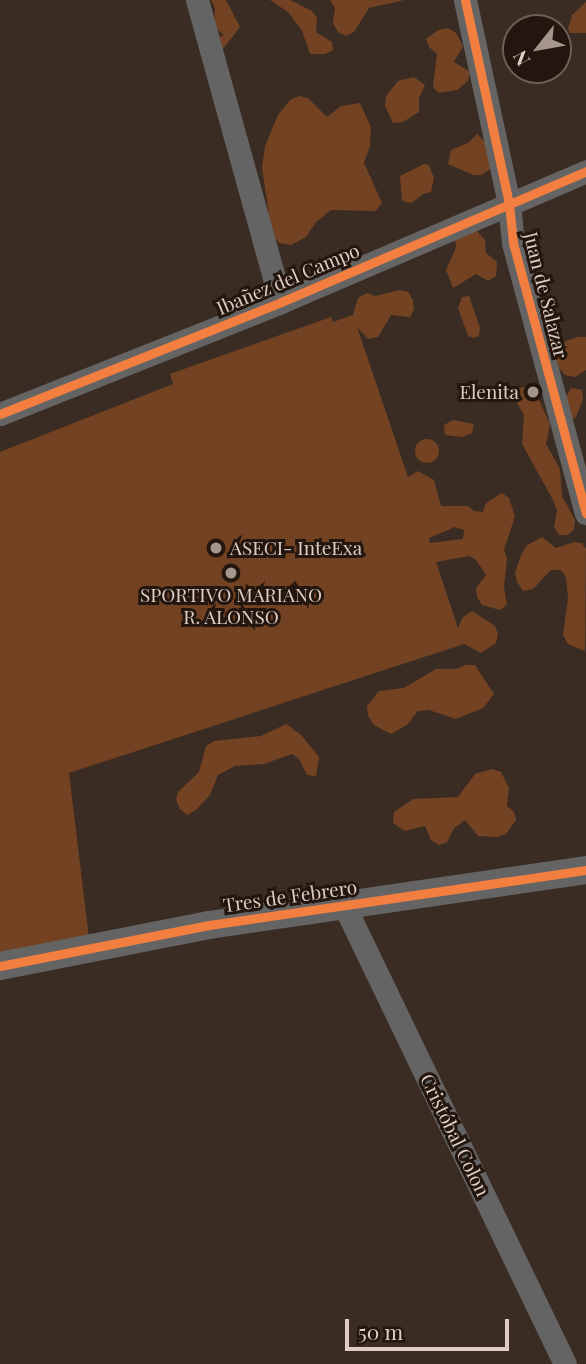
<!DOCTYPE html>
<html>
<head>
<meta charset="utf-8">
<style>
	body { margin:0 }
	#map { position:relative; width:586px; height:1364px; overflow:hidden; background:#3a2c22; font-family:"Playfair Display",serif }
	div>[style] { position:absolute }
	.green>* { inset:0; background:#734222 }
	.round { border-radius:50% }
	.minor>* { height:23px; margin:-11.5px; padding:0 11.5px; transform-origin:11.5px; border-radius:11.5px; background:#656465 }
	.tertiary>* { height:28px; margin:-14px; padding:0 14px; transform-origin:14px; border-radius:14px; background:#656465 }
	.cycleway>* { height:9px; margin:-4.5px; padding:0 4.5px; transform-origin:4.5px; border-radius:4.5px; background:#f27e40 }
	.dots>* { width:19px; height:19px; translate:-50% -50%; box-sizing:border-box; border:4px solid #22160e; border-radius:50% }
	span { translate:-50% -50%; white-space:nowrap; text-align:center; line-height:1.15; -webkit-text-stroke:6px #22160e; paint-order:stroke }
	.street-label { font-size:19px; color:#dfcdc3 }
	.poi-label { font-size:19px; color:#dfcdc3 }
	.right { translate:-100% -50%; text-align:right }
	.left { translate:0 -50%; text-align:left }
	.north { position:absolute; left:502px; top:14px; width:70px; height:70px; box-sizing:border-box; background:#22160e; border:2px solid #6e5f56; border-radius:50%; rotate:239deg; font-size:19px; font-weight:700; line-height:28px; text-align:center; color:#dfcdc3 }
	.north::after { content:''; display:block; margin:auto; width:24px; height:32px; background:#a5958b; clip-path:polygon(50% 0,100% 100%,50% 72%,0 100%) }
	.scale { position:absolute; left:345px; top:1319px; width:164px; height:32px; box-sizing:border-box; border:4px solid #dfcdc3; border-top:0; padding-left:9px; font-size:21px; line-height:24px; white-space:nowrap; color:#dfcdc3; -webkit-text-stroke:5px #22160e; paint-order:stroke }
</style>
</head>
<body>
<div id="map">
	<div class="green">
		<div style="clip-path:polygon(211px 0,226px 0,240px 27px,219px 54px,211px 41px,224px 35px,214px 27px,215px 8px)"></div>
		<div style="clip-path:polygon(270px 0,290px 0,312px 11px,317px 18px,316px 32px,332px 42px,333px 50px,325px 54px,310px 54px,302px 31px,288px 12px)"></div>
		<div style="clip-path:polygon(330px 0,404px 0,369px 8px,354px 32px,346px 36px,338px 32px,333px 23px,335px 8px)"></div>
		<div style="clip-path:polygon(586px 2px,586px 33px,570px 33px,568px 29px,572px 15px)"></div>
		<div style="clip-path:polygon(448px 28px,456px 33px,463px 46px,454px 62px,470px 72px,468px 81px,457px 90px,439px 93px,433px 87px,437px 54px,429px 47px,426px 39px,438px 30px)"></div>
		<div style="clip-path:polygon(414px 77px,425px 85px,419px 98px,419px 112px,403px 122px,393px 123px,385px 106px,386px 96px,398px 81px)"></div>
		<div style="clip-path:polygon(299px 96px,308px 98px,327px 117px,341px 106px,360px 103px,371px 127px,370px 146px,364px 163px,382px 203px,376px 211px,331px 210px,316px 222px,306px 237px,291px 245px,280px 243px,272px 236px,262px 167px,265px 146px,278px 115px,290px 100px)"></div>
		<div style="clip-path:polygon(477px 134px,494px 151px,490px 169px,482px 175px,473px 175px,448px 164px,451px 150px,468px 143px)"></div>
		<div style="clip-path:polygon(424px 164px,429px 165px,434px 178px,431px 192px,423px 194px,412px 203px,402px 201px,400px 176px)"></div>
		<div style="clip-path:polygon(476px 230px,485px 240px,486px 253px,497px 262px,496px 276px,488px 281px,476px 274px,453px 288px,446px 270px,456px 248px,455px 239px)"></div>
		<div style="clip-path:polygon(evenodd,399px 290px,408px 292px,413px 300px,414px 309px,410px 317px,391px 315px,378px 337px,368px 339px,357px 327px,408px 477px,418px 471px,434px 480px,441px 506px,468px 506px,474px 511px,483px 512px,486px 503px,502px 493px,509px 498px,515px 516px,504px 550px,507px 558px,504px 587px,507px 605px,500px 610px,482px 605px,477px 597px,476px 588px,486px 575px,476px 560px,469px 556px,436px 562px,458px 628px,463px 617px,472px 611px,495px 626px,498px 634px,496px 643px,481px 653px,464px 644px,69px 773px,89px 938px,0 955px,0 452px,173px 384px,170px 374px,331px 317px,333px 322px,353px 315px,358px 298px,367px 293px,375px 296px,399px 290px,455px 527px,464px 530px,463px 539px,430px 543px,429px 538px,455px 527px)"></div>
		<div style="clip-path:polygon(469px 296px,480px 328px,479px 336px,474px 338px,468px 336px,458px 308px,462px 297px)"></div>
		<div style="clip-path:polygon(578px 337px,586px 337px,586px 370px,575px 377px,565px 375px,553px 362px,550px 353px,554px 345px)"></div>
		<div style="clip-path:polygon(532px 385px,550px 424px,546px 444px,560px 469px,562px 496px,575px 520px,574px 529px,568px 535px,559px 535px,554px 527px,557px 510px,553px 500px,522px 444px,524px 415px,515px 399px,515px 389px)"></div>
		<div style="clip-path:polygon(571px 388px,582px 390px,583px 399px,576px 417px,569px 421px,566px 396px)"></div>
		<div style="clip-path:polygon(453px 420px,474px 424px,472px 433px,463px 437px,445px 435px,444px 425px)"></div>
		<div class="round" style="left:415px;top:439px;width:24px;height:24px"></div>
		<div style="clip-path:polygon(542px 537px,556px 548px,574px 542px,582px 543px,586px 549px,585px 651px,568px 644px,563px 635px,568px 598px,566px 577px,561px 570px,551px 570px,533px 589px,523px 591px,517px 582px,515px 573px,521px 555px,526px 546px)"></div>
		<div style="clip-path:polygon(465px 665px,475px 665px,494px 694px,483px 708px,456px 719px,429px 710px,418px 711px,407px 725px,391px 734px,374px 725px,368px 716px,367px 706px,379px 691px,404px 688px,436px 669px,456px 669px)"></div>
		<div style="clip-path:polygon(286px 724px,301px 735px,319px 757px,316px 776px,307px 775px,299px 759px,292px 754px,264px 764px,235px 766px,218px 775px,210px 795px,196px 810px,187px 815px,180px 809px,176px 800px,178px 792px,199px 772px,206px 746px,214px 741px,261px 736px)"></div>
		<div style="clip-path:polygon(492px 769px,501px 772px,509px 788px,507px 806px,514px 812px,516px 820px,506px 834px,498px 837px,478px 836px,465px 820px,454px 828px,447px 842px,439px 845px,431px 840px,425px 826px,405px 831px,393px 823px,394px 812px,413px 799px,458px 797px,475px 774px)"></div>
	</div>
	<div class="minor">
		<div style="left:197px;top:0;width:313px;rotate:74.5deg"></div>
		<div style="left:465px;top:0;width:209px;rotate:77.8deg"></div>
		<div style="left:509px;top:204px;width:39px;rotate:84deg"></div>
		<div style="left:513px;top:243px;width:280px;rotate:74.9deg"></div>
		<div style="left:0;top:414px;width:302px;rotate:-21.7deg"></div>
		<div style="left:281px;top:302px;width:332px;rotate:-23.2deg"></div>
		<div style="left:344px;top:905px;width:509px;rotate:64.29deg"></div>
	</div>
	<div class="tertiary">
		<div style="left:0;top:966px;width:213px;rotate:-11.1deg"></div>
		<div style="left:209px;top:925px;width:381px;rotate:-8.3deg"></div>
	</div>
	<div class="cycleway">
		<div style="left:465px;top:0;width:209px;rotate:77.8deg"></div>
		<div style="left:509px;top:204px;width:39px;rotate:84deg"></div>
		<div style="left:513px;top:243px;width:280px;rotate:74.9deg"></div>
		<div style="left:0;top:414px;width:302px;rotate:-21.7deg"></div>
		<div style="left:281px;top:302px;width:332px;rotate:-23.2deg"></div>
		<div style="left:0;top:966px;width:213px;rotate:-11.1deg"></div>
		<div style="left:209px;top:925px;width:381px;rotate:-8.3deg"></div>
	</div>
	<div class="dots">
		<div style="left:533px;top:392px;background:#a5958b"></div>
		<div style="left:216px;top:548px;background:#a5958b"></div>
		<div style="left:231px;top:573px;background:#a5958b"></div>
	</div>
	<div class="street-label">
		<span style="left:288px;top:279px;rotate:-23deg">Ibañez del Campo</span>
		<span style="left:546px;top:295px;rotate:76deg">Juan de Salazar</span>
		<span style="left:290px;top:896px;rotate:-8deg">Tres de Febrero</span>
		<span style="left:455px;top:1135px;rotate:64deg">Cristóbal Colon</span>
	</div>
	<div class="poi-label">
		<span class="right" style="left:519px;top:392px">Elenita</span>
		<span class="left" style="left:230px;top:548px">ASECI- InteExa</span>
		<span style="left:231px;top:606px">SPORTIVO MARIANO<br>R. ALONSO</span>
	</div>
	<div class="north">N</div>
	<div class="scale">50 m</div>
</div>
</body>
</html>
